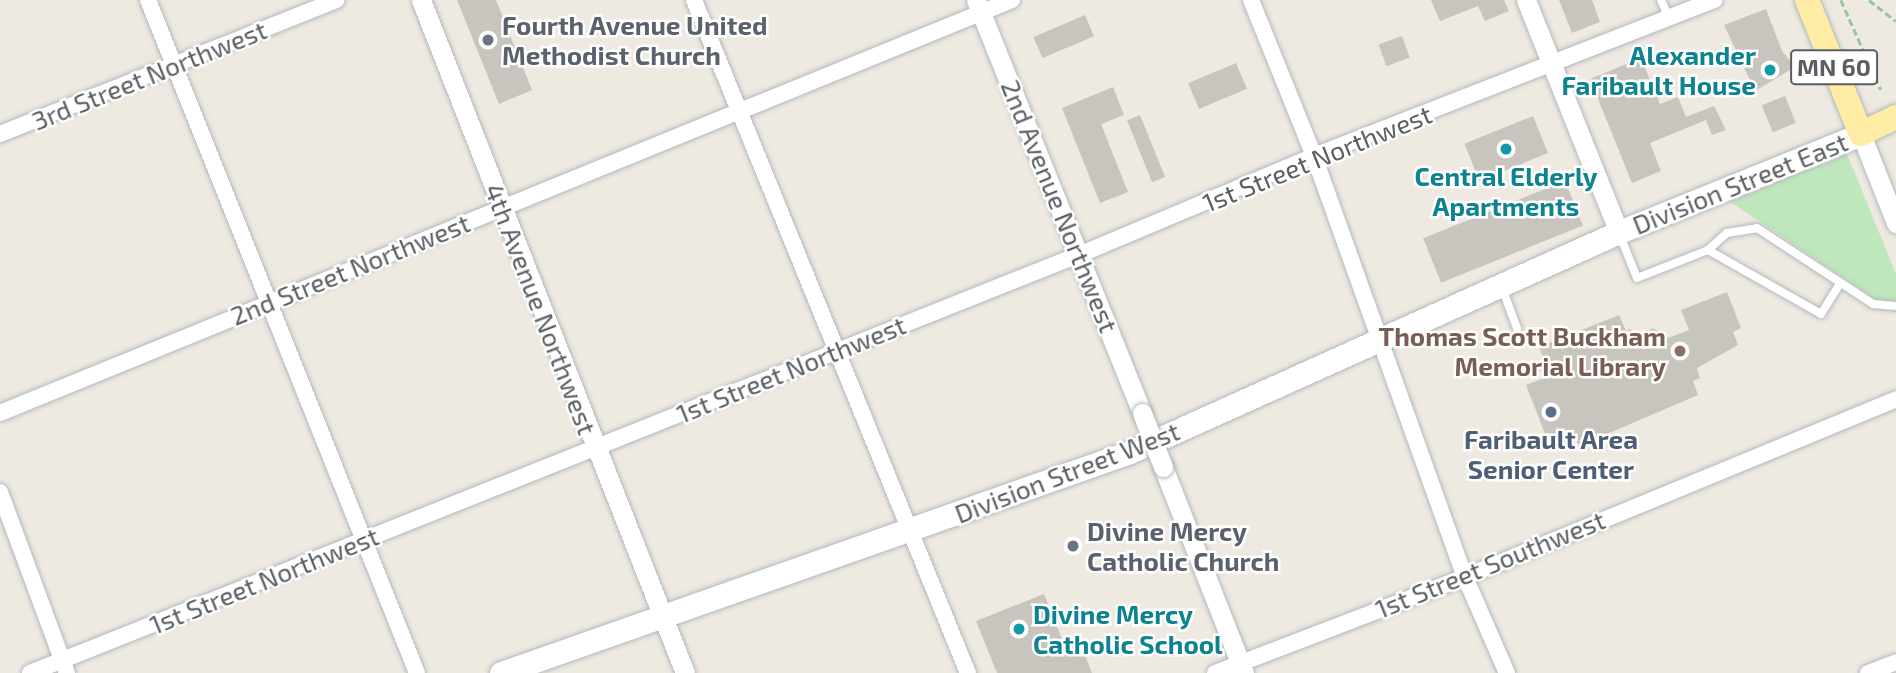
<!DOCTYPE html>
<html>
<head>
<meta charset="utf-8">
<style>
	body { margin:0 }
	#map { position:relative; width:1896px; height:673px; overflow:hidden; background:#eeeae1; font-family:"Exo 2",sans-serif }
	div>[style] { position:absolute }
	.green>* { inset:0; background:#bee7bc }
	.building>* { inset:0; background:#c8c5be; transform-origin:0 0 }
	.path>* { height:2.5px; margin-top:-1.25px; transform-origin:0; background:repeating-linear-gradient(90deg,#94c8a1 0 7px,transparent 0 10.5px) }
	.roads { filter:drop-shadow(0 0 2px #b4b8bd) drop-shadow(0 0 2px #b4b8bd) }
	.service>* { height:8px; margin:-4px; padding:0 4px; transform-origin:4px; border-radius:4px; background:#fff }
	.minor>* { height:16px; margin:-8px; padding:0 8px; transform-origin:8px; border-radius:8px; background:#fff }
	.tertiary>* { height:19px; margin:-9.5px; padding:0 9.5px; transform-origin:9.5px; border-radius:9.5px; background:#fff }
	.secondary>* { height:23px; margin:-11.5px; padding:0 11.5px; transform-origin:11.5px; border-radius:11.5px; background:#fff }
	.primary>* { height:24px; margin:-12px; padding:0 12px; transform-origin:12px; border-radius:12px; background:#ffeda5 }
	.bridges { filter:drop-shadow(0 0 2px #b4b8bd) drop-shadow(0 0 2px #b4b8bd) }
	.tertiary-bridge>* { height:19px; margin:-9.5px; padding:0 9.5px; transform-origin:9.5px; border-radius:9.5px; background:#fff }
	.dots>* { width:19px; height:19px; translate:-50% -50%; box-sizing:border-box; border:4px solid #fff; border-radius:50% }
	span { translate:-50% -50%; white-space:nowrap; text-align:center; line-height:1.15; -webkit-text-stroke:5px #fff; paint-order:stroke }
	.shield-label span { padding:2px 5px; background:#fff; border:2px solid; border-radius:5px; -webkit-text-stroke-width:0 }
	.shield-label { font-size:24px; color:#5a5e63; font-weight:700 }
	.worship-label { font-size:26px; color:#5b616d; font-weight:700 }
	.left { translate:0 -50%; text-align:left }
	.culture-label { font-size:26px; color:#0d838f; font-weight:700 }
	.right { translate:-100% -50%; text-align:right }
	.street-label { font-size:26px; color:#5a5e63 }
	.education-label { font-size:26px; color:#785e54; font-weight:700 }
	.service-label { font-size:26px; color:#4e5e75; font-weight:700 }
</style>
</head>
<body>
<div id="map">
	<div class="green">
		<div style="clip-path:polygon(1847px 154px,1896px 274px,1896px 313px,1729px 201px)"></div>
	</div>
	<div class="building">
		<div style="clip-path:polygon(457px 0,496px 0,532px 90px,499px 104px)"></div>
		<div style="clip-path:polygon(1431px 0,1504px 0,1509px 11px,1485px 21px,1478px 6px,1440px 21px)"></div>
		<div style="clip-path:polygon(1559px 0,1592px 0,1600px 22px,1572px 33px)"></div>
		<div style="clip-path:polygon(1766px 9px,1782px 51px,1795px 67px,1755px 91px,1724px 25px)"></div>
		<div style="left:1085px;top:15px;width:23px;height:56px;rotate:67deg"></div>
		<div style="left:1402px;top:36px;width:23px;height:25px;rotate:70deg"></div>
		<div style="clip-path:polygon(1641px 58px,1660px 104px,1678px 97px,1686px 117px,1714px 106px,1726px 130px,1712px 135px,1706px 120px,1650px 143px,1661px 171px,1632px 183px,1590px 79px)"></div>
		<div style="left:1236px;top:63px;width:28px;height:52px;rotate:67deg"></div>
		<div style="clip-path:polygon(1113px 87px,1124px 115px,1101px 124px,1128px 192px,1100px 203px,1062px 108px)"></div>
		<div style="left:1785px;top:96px;width:29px;height:25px;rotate:68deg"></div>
		<div style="left:1140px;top:115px;width:67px;height:14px;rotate:68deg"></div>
		<div style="left:1533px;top:116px;width:40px;height:74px;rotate:68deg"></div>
		<div style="left:1565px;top:181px;width:48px;height:153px;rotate:68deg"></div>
		<div style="clip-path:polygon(1727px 292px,1741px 328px,1733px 332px,1738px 345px,1697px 368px,1700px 378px,1693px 381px,1698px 395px,1579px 446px,1576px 440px,1551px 449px,1526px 385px,1544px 378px,1540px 369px,1547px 366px,1539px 347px,1619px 315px,1626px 331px,1631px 329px,1634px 336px,1653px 328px,1668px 338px,1689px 330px,1681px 310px)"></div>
		<div style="clip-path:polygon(1044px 594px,1064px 644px,1078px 637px,1092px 673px,997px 673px,976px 621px)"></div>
	</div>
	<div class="path">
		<div style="left:1841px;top:0;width:98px;rotate:66deg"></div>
		<div style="left:1869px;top:0;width:34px;rotate:38deg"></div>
	</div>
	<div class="roads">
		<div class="service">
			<div style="left:1661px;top:0;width:20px;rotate:66deg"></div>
			<div style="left:1619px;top:233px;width:48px;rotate:68.2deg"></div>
			<div style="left:1637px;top:278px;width:76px;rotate:-21.5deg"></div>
			<div style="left:1708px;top:250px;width:130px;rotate:29.5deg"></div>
			<div style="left:1821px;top:314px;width:36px;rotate:-58deg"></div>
			<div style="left:1708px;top:250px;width:25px;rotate:-42deg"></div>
			<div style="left:1727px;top:233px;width:30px;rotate:-9deg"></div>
			<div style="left:1757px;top:228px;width:139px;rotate:33.2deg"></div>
			<div style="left:1873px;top:304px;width:23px;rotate:5deg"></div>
			<div style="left:1502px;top:288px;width:43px;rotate:69.4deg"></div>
		</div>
		<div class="minor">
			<div style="left:148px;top:0;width:725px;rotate:68.21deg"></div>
			<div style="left:694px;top:0;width:727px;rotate:67.85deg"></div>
			<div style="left:1251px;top:0;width:168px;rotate:68deg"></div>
			<div style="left:1314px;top:156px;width:447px;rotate:70.3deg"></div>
			<div style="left:1465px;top:577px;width:105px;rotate:66.4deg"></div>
			<div style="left:0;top:134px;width:362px;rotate:-21.7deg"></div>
			<div style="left:0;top:413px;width:1093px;rotate:-22.2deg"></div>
			<div style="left:0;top:492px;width:193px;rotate:69.7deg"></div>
			<div style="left:30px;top:673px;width:1131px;rotate:-21.74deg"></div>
			<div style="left:1081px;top:254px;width:253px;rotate:-22.8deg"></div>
			<div style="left:1314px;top:156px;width:430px;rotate:-21.3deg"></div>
			<div style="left:1215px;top:673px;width:268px;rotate:-21deg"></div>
			<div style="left:1465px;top:577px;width:466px;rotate:-22.4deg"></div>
			<div style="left:1868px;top:673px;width:30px;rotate:-21deg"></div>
		</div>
		<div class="tertiary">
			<div style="left:421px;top:0;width:723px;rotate:68.58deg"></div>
			<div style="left:976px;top:0;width:445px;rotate:68.1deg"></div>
			<div style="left:1526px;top:0;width:250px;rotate:68.2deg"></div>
			<div style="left:1861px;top:134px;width:96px;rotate:68.5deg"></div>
			<div style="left:1163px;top:467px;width:221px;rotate:68.5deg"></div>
		</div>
		<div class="secondary">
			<div style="left:501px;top:673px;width:667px;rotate:-19.36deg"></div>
			<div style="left:1130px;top:452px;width:536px;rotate:-24.22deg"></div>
			<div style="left:1619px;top:232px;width:261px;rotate:-22deg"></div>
		</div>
		<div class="primary">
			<div style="left:1807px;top:0;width:144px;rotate:68.1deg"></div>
			<div style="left:1861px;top:134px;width:39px;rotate:-26deg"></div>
		</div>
	</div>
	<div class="bridges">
		<div class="tertiary-bridge">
			<div style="left:1142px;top:413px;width:58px;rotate:68.7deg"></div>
		</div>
	</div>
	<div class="dots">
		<div style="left:488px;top:40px;background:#6b7280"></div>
		<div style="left:1770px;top:70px;background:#0f9aa8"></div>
		<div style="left:1506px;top:149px;background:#0f9aa8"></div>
		<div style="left:1680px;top:351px;background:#8d6e63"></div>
		<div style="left:1551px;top:412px;background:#5c6f8a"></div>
		<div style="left:1073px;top:546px;background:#6b7280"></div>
		<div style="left:1019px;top:629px;background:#0f9aa8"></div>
	</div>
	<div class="shield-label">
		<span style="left:1834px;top:67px">MN 60</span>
	</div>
	<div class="worship-label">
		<span class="left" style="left:502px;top:40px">Fourth Avenue United<br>Methodist Church</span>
		<span class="left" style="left:1087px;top:546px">Divine Mercy<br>Catholic Church</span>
	</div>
	<div class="culture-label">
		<span class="right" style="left:1756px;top:70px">Alexander<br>Faribault House</span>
		<span style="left:1506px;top:191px">Central Elderly<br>Apartments</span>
		<span class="left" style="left:1033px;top:629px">Divine Mercy<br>Catholic School</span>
	</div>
	<div class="street-label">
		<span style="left:149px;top:75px;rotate:-22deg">3rd Street Northwest</span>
		<span style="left:1317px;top:158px;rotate:-22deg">1st Street Northwest</span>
		<span style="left:1740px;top:183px;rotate:-22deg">Division Street East</span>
		<span style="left:1060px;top:206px;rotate:68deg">2nd Avenue Northwest</span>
		<span style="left:350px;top:269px;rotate:-22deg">2nd Street Northwest</span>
		<span style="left:541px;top:309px;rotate:69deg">4th Avenue Northwest</span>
		<span style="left:791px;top:369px;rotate:-22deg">1st Street Northwest</span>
		<span style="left:1067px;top:472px;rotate:-21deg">Division Street West</span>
		<span style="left:1490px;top:564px;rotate:-22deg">1st Street Southwest</span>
		<span style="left:264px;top:580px;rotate:-22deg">1st Street Northwest</span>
	</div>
	<div class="education-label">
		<span class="right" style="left:1666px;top:351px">Thomas Scott Buckham<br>Memorial Library</span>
	</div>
	<div class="service-label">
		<span style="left:1551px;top:454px">Faribault Area<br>Senior Center</span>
	</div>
</div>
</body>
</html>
